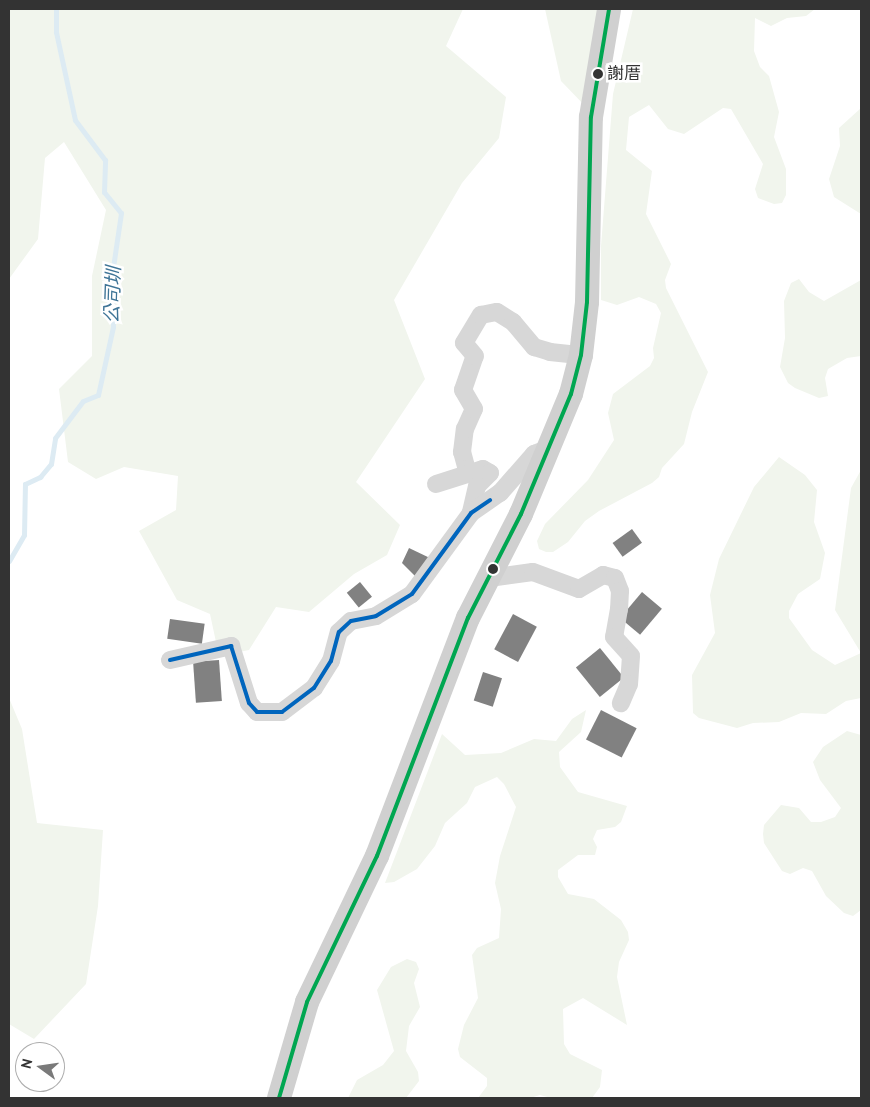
<!DOCTYPE html>
<html>
<head>
<meta charset="utf-8">
<style>
	body { margin:0 }
	#map { position:relative; width:870px; height:1107px; overflow:hidden; background:#fff; font-family:"PT Sans","Noto Sans TC",sans-serif }
	div>[style] { position:absolute }
	.green>* { inset:0; background:#f1f5ed }
	.stream>* { height:5px; margin:-2.5px; padding:0 2.5px; transform-origin:2.5px; border-radius:2.5px; background:#ddebf3 }
	.building>* { inset:0; background:#818181; transform-origin:0 0 }
	.street>* { height:18px; margin:-9px; padding:0 9px; transform-origin:9px; border-radius:9px; background:#d7d7d7 }
	.secondary>* { height:24px; margin:-12px; padding:0 12px; transform-origin:12px; border-radius:12px; background:#d0d0d0 }
	.bus-1>* { height:4px; margin:-2px; padding:0 2px; transform-origin:2px; border-radius:2px; background:#00a651 }
	.bus-2>* { height:4px; margin:-2px; padding:0 2px; transform-origin:2px; border-radius:2px; background:#0065bd }
	.dots>* { width:14px; height:14px; translate:-50% -50%; box-sizing:border-box; border:2px solid #fff; border-radius:50% }
	span { translate:-50% -50%; white-space:nowrap; text-align:center; line-height:1.15; -webkit-text-stroke:5px #fff; paint-order:stroke }
	.bus-label { font-size:17px; color:#333 }
	.left { translate:0 -50%; text-align:left }
	.water-label { font-size:19px; color:#3f7597; font-style:italic }
	.frame { position:absolute; inset:0; border:10px solid #333; pointer-events:none }
	.north { position:absolute; left:15px; top:1042px; width:50px; height:50px; box-sizing:border-box; background:#fff; border:1px solid #adadad; border-radius:50%; rotate:284deg; font-size:14px; font-weight:700; line-height:20px; text-align:center; color:#333 }
	.north::after { content:''; display:block; margin:auto; width:18px; height:22px; background:#7a7a7a; clip-path:polygon(50% 0,100% 100%,50% 72%,0 100%) }
</style>
</head>
<body>
<div id="map">
	<div class="green">
		<div style="clip-path:polygon(9px 9px,463px 9px,446px 46px,506px 97px,499px 138px,462px 183px,394px 300px,425px 379px,356px 482px,400px 525px,387px 555px,354px 574px,309px 612px,276px 607px,249px 650px,219px 656px,210px 614px,177px 600px,139px 531px,176px 510px,178px 476px,124px 467px,96px 479px,68px 462px,59px 389px,92px 356px,92px 276px,106px 210px,64px 142px,45px 158px,38px 239px,9px 279px)"></div>
		<div style="clip-path:polygon(545px 9px,604px 9px,587px 108px,561px 81px)"></div>
		<div style="clip-path:polygon(633px 9px,815px 9px,806px 16px,787px 18px,771px 26px,755px 18px,754px 51px,760px 67px,769px 76px,779px 112px,774px 137px,786px 169px,786px 195px,782px 203px,774px 204px,758px 198px,755px 189px,763px 164px,731px 109px,723px 108px,684px 134px,668px 129px,649px 105px,629px 117px,626px 150px,652px 171px,646px 214px,671px 264px,665px 280px,666px 288px,708px 372px,692px 412px,684px 444px,662px 468px,659px 477px,652px 483px,599px 511px,585px 521px,568px 542px,553px 552px,546px 552px,539px 549px,537px 541px,545px 524px,588px 480px,614px 440px,608px 413px,613px 394px,650px 366px,654px 358px,653px 348px,661px 313px,656px 304px,639px 297px,617px 305px,601px 300px,601px 246px,613px 94px)"></div>
		<div style="clip-path:polygon(861px 108px,861px 214px,834px 197px,829px 179px,840px 146px,839px 128px)"></div>
		<div style="clip-path:polygon(799px 279px,809px 292px,824px 301px,861px 280px,861px 356px,847px 358px,828px 369px,825px 378px,828px 396px,819px 398px,795px 388px,788px 383px,780px 367px,785px 338px,784px 301px,791px 283px)"></div>
		<div style="clip-path:polygon(779px 457px,805px 475px,817px 490px,814px 522px,825px 553px,820px 579px,798px 594px,789px 611px,789px 618px,812px 650px,835px 665px,861px 653px,835px 610px,851px 488px,861px 470px,861px 698px,846px 701px,826px 714px,801px 713px,779px 722px,753px 723px,737px 728px,699px 718px,693px 713px,692px 675px,715px 633px,710px 595px,719px 559px,754px 487px)"></div>
		<div style="clip-path:polygon(9px 698px,22px 729px,37px 823px,103px 830px,98px 906px,86px 984px,34px 1039px,9px 1024px)"></div>
		<div style="clip-path:polygon(586px 710px,581px 732px,559px 752px,560px 767px,578px 792px,627px 806px,621px 822px,615px 827px,597px 830px,593px 839px,597px 847px,595px 855px,578px 855px,558px 870px,558px 877px,568px 894px,594px 899px,621px 920px,628px 932px,629px 940px,619px 962px,617px 977px,627px 1025px,583px 998px,563px 1009px,564px 1044px,570px 1054px,602px 1070px,600px 1087px,592px 1098px,551px 1098px,540px 1095px,530px 1098px,478px 1098px,487px 1086px,487px 1078px,460px 1057px,458px 1049px,464px 1025px,478px 998px,472px 955px,477px 948px,499px 938px,501px 909px,495px 883px,500px 856px,516px 807px,504px 784px,497px 777px,475px 787px,467px 803px,445px 823px,435px 846px,417px 869px,394px 882px,385px 883px,442px 734px,465px 755px,501px 753px,534px 739px,556px 741px,572px 719px)"></div>
		<div style="clip-path:polygon(847px 731px,861px 735px,861px 910px,853px 916px,844px 913px,826px 896px,812px 871px,803px 868px,790px 874px,782px 871px,764px 843px,763px 834px,764px 825px,781px 805px,799px 808px,811px 822px,821px 822px,835px 817px,841px 808px,820px 780px,813px 762px,823px 747px)"></div>
		<div style="clip-path:polygon(407px 959px,416px 962px,419px 969px,414px 983px,420px 1007px,409px 1026px,406px 1051px,418px 1072px,419px 1081px,406px 1098px,348px 1098px,357px 1080px,383px 1065px,394px 1051px,377px 990px,391px 967px)"></div>
	</div>
	<div class="stream">
		<div style="left:9px;top:561px;width:30px;rotate:-60deg"></div>
		<div style="left:24px;top:535px;width:51px;rotate:-88.9deg"></div>
		<div style="left:25px;top:484px;width:17px;rotate:-25deg"></div>
		<div style="left:40px;top:477px;width:17px;rotate:-50deg"></div>
		<div style="left:51px;top:464px;width:26px;rotate:-81deg"></div>
		<div style="left:55px;top:438px;width:46px;rotate:-52.9deg"></div>
		<div style="left:83px;top:401px;width:16px;rotate:-22deg"></div>
		<div style="left:98px;top:395px;width:70px;rotate:-77.6deg"></div>
		<div style="left:113px;top:327px;width:53px;rotate:-91.1deg"></div>
		<div style="left:112px;top:274px;width:62px;rotate:-81.6deg"></div>
		<div style="left:121px;top:213px;width:27px;rotate:-129deg"></div>
		<div style="left:104px;top:192px;width:32px;rotate:-88deg"></div>
		<div style="left:105px;top:160px;width:50px;rotate:-126.9deg"></div>
		<div style="left:75px;top:120px;width:90px;rotate:-102.2deg"></div>
		<div style="left:56px;top:32px;width:23px;rotate:-90deg"></div>
	</div>
	<div class="building">
		<div style="left:632px;top:529px;width:17px;height:24px;rotate:54deg"></div>
		<div style="clip-path:polygon(409px 548px,432px 559px,419px 580px,402px 563px)"></div>
		<div style="left:360px;top:582px;width:19px;height:17px;rotate:51deg"></div>
		<div style="left:642px;top:592px;width:26px;height:34px;rotate:40deg"></div>
		<div style="left:513px;top:614px;width:27px;height:40px;rotate:28deg"></div>
		<div style="left:170px;top:619px;width:35px;height:20px;rotate:8deg"></div>
		<div style="left:600px;top:648px;width:38px;height:31px;rotate:51deg"></div>
		<div style="left:219px;top:660px;width:41px;height:26px;rotate:86deg"></div>
		<div style="left:483px;top:672px;width:20px;height:30px;rotate:18deg"></div>
		<div style="left:601px;top:710px;width:40px;height:33px;rotate:27deg"></div>
	</div>
	<div class="street">
		<div style="left:468px;top:474px;width:23px;rotate:-105deg"></div>
		<div style="left:462px;top:452px;width:23px;rotate:-83deg"></div>
		<div style="left:465px;top:429px;width:22px;rotate:-66deg"></div>
		<div style="left:474px;top:409px;width:22px;rotate:-120deg"></div>
		<div style="left:463px;top:390px;width:36px;rotate:-71deg"></div>
		<div style="left:475px;top:356px;width:17px;rotate:-130deg"></div>
		<div style="left:464px;top:343px;width:33px;rotate:-59deg"></div>
		<div style="left:481px;top:315px;width:16px;rotate:-11deg"></div>
		<div style="left:497px;top:312px;width:19px;rotate:32deg"></div>
		<div style="left:513px;top:322px;width:33px;rotate:50deg"></div>
		<div style="left:534px;top:347px;width:17px;rotate:17deg"></div>
		<div style="left:550px;top:352px;width:31px;rotate:6deg"></div>
		<div style="left:436px;top:484px;width:49px;rotate:-17.7deg"></div>
		<div style="left:483px;top:469px;width:8px;rotate:30deg"></div>
		<div style="left:490px;top:473px;width:18px;rotate:135deg"></div>
		<div style="left:477px;top:486px;width:28px;rotate:103deg"></div>
		<div style="left:489px;top:578px;width:44px;rotate:-7.8deg"></div>
		<div style="left:533px;top:572px;width:49px;rotate:20.3deg"></div>
		<div style="left:579px;top:589px;width:28px;rotate:-30deg"></div>
		<div style="left:603px;top:575px;width:12px;rotate:14deg"></div>
		<div style="left:615px;top:578px;width:14px;rotate:69deg"></div>
		<div style="left:620px;top:591px;width:18px;rotate:93deg"></div>
		<div style="left:619px;top:609px;width:28px;rotate:100deg"></div>
		<div style="left:614px;top:637px;width:25px;rotate:48deg"></div>
		<div style="left:631px;top:656px;width:28px;rotate:94deg"></div>
		<div style="left:629px;top:684px;width:21px;rotate:113deg"></div>
		<div style="left:170px;top:660px;width:63px;rotate:-12.9deg"></div>
		<div style="left:231px;top:646px;width:60px;rotate:72.5deg"></div>
		<div style="left:249px;top:703px;width:12px;rotate:48deg"></div>
		<div style="left:257px;top:712px;width:25px"></div>
		<div style="left:282px;top:712px;width:40px;rotate:-37deg"></div>
		<div style="left:314px;top:688px;width:32px;rotate:-58deg"></div>
		<div style="left:331px;top:661px;width:30px;rotate:-75deg"></div>
		<div style="left:339px;top:632px;width:16px;rotate:-43deg"></div>
		<div style="left:351px;top:621px;width:25px;rotate:-11deg"></div>
		<div style="left:376px;top:616px;width:42px;rotate:-31.4deg"></div>
		<div style="left:412px;top:594px;width:100px;rotate:-53.9deg"></div>
		<div style="left:471px;top:513px;width:35px;rotate:-35deg"></div>
		<div style="left:500px;top:493px;width:52px;rotate:-48.9deg"></div>
		<div style="left:534px;top:454px;width:18px;rotate:-22deg"></div>
	</div>
	<div class="secondary">
		<div style="left:279px;top:1098px;width:100px;rotate:-73.7deg"></div>
		<div style="left:307px;top:1002px;width:162px;rotate:-64.4deg"></div>
		<div style="left:377px;top:856px;width:255px;rotate:-69.1deg"></div>
		<div style="left:468px;top:618px;width:117px;rotate:-63deg"></div>
		<div style="left:521px;top:514px;width:130px;rotate:-67.4deg"></div>
		<div style="left:571px;top:394px;width:40px;rotate:-75.6deg"></div>
		<div style="left:581px;top:355px;width:53px;rotate:-83.5deg"></div>
		<div style="left:587px;top:302px;width:185px;rotate:-88.8deg"></div>
		<div style="left:591px;top:117px;width:109px;rotate:-80.5deg"></div>
	</div>
	<div class="bus-1">
		<div style="left:279px;top:1098px;width:100px;rotate:-73.7deg"></div>
		<div style="left:307px;top:1002px;width:162px;rotate:-64.4deg"></div>
		<div style="left:377px;top:856px;width:255px;rotate:-69.1deg"></div>
		<div style="left:468px;top:618px;width:117px;rotate:-63deg"></div>
		<div style="left:521px;top:514px;width:130px;rotate:-67.4deg"></div>
		<div style="left:571px;top:394px;width:40px;rotate:-75.6deg"></div>
		<div style="left:581px;top:355px;width:53px;rotate:-83.5deg"></div>
		<div style="left:587px;top:302px;width:185px;rotate:-88.8deg"></div>
		<div style="left:591px;top:117px;width:109px;rotate:-80.5deg"></div>
	</div>
	<div class="bus-2">
		<div style="left:170px;top:660px;width:63px;rotate:-12.9deg"></div>
		<div style="left:231px;top:646px;width:60px;rotate:72.5deg"></div>
		<div style="left:249px;top:703px;width:12px;rotate:48deg"></div>
		<div style="left:257px;top:712px;width:25px"></div>
		<div style="left:282px;top:712px;width:40px;rotate:-37deg"></div>
		<div style="left:314px;top:688px;width:32px;rotate:-58deg"></div>
		<div style="left:331px;top:661px;width:30px;rotate:-75deg"></div>
		<div style="left:339px;top:632px;width:16px;rotate:-43deg"></div>
		<div style="left:351px;top:621px;width:25px;rotate:-11deg"></div>
		<div style="left:376px;top:616px;width:42px;rotate:-31.4deg"></div>
		<div style="left:412px;top:594px;width:100px;rotate:-53.9deg"></div>
		<div style="left:471px;top:513px;width:23px;rotate:-34deg"></div>
	</div>
	<div class="dots">
		<div style="left:598px;top:74px;background:#333"></div>
		<div style="left:493px;top:569px;background:#333"></div>
	</div>
	<div class="bus-label">
		<span class="left" style="left:607px;top:74px">謝厝</span>
	</div>
	<div class="water-label">
		<span style="left:113px;top:295px;rotate:-88deg">公司圳</span>
	</div>
	<div class="frame"></div>
	<div class="north">N</div>
</div>
</body>
</html>
